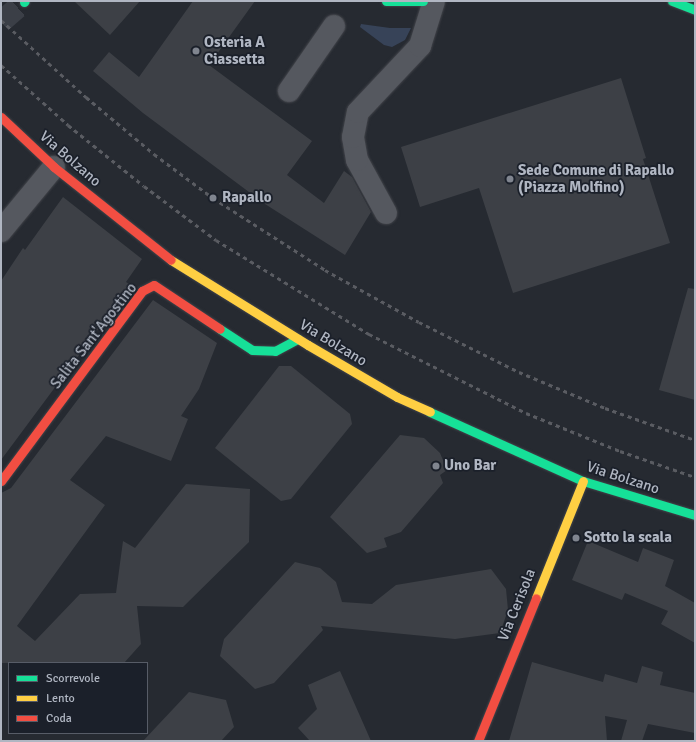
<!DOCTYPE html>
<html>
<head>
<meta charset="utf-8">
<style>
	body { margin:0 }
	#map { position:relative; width:696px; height:742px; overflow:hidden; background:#262a31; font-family:Signika,sans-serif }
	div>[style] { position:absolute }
	.water>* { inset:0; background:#374358 }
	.building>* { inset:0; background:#3d4046 }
	.secondary-tunnel>* { height:22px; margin-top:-11px; transform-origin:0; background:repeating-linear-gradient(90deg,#3b3f47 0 22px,transparent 0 33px) }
	.roads { filter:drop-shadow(0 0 1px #42444a) drop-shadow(0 0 1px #42444a) }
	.street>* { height:22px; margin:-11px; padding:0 11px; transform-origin:11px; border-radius:11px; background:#55585f }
	.fast>* { height:9px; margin:-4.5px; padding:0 4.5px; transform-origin:4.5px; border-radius:4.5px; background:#16e098 }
	.slow>* { height:9px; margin:-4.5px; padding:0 4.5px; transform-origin:4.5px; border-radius:4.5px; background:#ffcf43 }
	.jam>* { height:9px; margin:-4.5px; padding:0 4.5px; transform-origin:4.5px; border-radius:4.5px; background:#f24e42 }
	.rail>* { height:3px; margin-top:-1.5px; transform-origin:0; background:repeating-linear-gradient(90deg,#5a5c62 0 4px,transparent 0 8px) }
	.dots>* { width:11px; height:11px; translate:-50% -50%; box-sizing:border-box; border:2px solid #1b202a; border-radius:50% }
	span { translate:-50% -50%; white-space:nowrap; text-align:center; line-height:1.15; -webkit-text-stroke:3.5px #1b202a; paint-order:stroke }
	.poi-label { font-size:15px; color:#b0b6c2; font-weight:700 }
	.left { translate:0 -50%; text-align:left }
	.street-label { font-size:15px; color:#b0b6c2 }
	.frame { position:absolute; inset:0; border:2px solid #b0b6c2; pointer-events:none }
	.legend { position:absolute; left:8px; top:662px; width:140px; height:72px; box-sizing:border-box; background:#1b202a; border:1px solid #575c67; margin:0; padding:5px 7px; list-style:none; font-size:12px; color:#b0b6c2 }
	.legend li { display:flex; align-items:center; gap:8px; height:20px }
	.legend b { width:20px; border:1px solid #575c67 }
</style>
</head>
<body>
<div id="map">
	<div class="water">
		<div style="clip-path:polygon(361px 24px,390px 28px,411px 28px,405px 40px,392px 47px,384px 45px,360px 27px)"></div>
	</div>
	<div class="building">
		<div style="clip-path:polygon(74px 1px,140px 1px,110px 35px)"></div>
		<div style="clip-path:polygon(193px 1px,255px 1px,209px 65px,312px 141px,287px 175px,324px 203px,344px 171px,352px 177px,371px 212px,345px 255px,265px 204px,143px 113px,93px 71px,109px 52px,139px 77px)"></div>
		<div style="clip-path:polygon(621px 78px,646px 158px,643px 159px,670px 243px,513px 293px,479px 188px,420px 207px,401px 147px)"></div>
		<div style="clip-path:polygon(63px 197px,142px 259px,126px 282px,131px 285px,1px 460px,1px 281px,23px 248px,25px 250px)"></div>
		<div style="clip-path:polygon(688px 288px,695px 289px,695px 400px,659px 390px)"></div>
		<div style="clip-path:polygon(153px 300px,217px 343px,199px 389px,181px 416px,188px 419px,171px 461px,106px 436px,70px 480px,105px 505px,17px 626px,35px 641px,80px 594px,116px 593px,123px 541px,135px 548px,186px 484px,250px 489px,249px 542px,183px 607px,137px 606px,141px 644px,124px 663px,2px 663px,1px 493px,11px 488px)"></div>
		<div style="clip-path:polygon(279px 366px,291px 366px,350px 414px,352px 424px,291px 499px,281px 501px,215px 448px)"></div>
		<div style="clip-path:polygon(400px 435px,424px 438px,440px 453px,447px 470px,440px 475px,443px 483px,401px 532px,384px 538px,387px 547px,367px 553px,330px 517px)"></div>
		<div style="clip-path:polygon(588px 541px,638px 562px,643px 548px,674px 560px,665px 586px,695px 603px,695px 643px,661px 624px,668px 611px,625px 593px,622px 600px,572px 580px)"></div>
		<div style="clip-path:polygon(295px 562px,320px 568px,336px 582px,342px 602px,372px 604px,396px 585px,491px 569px,506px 589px,508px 610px,500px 633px,455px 639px,321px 626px,323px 630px,274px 683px,255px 689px,220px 656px,224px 639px)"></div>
		<div style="clip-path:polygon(532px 662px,603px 682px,605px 674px,637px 683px,642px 666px,663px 672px,660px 685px,695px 693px,695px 733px,648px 724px,642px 741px,621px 741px,627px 720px,605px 716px,607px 741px,509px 741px)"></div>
		<div style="clip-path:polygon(340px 671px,360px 716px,371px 741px,310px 741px,298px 728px,317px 709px,308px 685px)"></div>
		<div style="clip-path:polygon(189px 692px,226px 700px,234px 727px,221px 741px,143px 741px)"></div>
	</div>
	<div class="secondary-tunnel">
		<div style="left:1px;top:22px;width:30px;rotate:-41deg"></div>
	</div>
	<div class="roads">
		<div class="street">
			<div style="left:289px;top:91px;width:79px;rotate:-55.3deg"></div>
			<div style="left:386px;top:213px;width:60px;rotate:-118.7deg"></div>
			<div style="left:357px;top:160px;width:23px;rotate:-100deg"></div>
			<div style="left:353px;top:137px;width:25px;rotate:-79deg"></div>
			<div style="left:358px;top:112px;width:91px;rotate:-46.8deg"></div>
			<div style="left:420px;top:46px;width:47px;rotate:-72.7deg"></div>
			<div style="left:1px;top:231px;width:83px;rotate:-50.4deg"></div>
		</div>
		<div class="fast">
			<div style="left:386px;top:1px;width:37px"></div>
			<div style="left:672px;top:1px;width:25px;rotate:21deg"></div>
			<div style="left:24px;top:2px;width:1px;rotate:-45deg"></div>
			<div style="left:220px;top:329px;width:38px;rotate:33deg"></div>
			<div style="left:252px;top:350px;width:23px;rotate:2deg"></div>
			<div style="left:275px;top:351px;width:26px;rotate:-28deg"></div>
			<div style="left:430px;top:412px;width:168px;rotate:24.3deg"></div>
			<div style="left:583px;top:481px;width:117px;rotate:16.9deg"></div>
		</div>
		<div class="slow">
			<div style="left:171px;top:260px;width:161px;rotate:31.8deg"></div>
			<div style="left:308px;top:345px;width:103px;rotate:30.3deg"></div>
			<div style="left:397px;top:397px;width:36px;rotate:24deg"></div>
			<div style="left:536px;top:598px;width:126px;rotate:-68.1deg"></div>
		</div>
		<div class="jam">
			<div style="left:1px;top:117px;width:73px;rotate:43.3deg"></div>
			<div style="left:54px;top:167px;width:149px;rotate:38.5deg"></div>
			<div style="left:1px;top:481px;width:237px;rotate:-53.4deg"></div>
			<div style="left:142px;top:291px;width:13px;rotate:-27deg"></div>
			<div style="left:154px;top:285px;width:79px;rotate:33.7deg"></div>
			<div style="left:478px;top:741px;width:154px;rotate:-67.9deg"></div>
		</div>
	</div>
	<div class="rail">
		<div style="left:1px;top:20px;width:115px;rotate:42.2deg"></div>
		<div style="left:86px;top:97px;width:89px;rotate:40deg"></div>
		<div style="left:154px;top:154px;width:74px;rotate:36.7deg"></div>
		<div style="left:213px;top:198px;width:133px;rotate:32.7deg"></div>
		<div style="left:325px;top:270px;width:107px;rotate:29deg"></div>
		<div style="left:419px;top:322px;width:112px;rotate:26.6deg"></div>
		<div style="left:519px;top:372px;width:93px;rotate:22.7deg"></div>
		<div style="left:605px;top:408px;width:96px;rotate:19.6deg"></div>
		<div style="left:1px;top:65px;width:90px;rotate:41.8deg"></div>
		<div style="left:68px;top:125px;width:97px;rotate:38.8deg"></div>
		<div style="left:144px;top:186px;width:90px;rotate:36.9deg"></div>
		<div style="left:216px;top:240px;width:180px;rotate:31.6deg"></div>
		<div style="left:369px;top:334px;width:176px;rotate:26.7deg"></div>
		<div style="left:526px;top:413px;width:101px;rotate:22deg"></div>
		<div style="left:620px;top:451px;width:79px;rotate:19.1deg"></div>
	</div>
	<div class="dots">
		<div style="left:196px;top:51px;background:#80858f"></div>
		<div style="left:510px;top:179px;background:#80858f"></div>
		<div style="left:213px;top:198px;background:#80858f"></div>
		<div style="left:436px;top:466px;background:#80858f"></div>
		<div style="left:576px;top:538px;background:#80858f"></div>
	</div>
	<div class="poi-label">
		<span class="left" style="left:204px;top:51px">Osteria A<br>Ciassetta</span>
		<span class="left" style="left:518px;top:179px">Sede Comune di Rapallo<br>(Piazza Molfino)</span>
		<span class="left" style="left:222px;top:198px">Rapallo</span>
		<span class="left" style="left:444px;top:466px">Uno Bar</span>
		<span class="left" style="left:584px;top:538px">Sotto la scala</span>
	</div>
	<div class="street-label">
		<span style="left:70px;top:159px;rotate:41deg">Via Bolzano</span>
		<span style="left:94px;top:336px;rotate:-52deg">Salita Sant'Agostino</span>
		<span style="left:333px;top:343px;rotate:31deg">Via Bolzano</span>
		<span style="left:623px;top:478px;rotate:18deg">Via Bolzano</span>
		<span style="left:517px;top:605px;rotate:-68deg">Via Cerisola</span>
	</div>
	<div class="frame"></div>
	<ul class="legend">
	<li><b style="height:5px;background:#16e098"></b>Scorrevole</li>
	<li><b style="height:5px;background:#ffcf43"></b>Lento</li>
	<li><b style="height:5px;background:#f24e42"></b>Coda</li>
	</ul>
</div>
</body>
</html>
